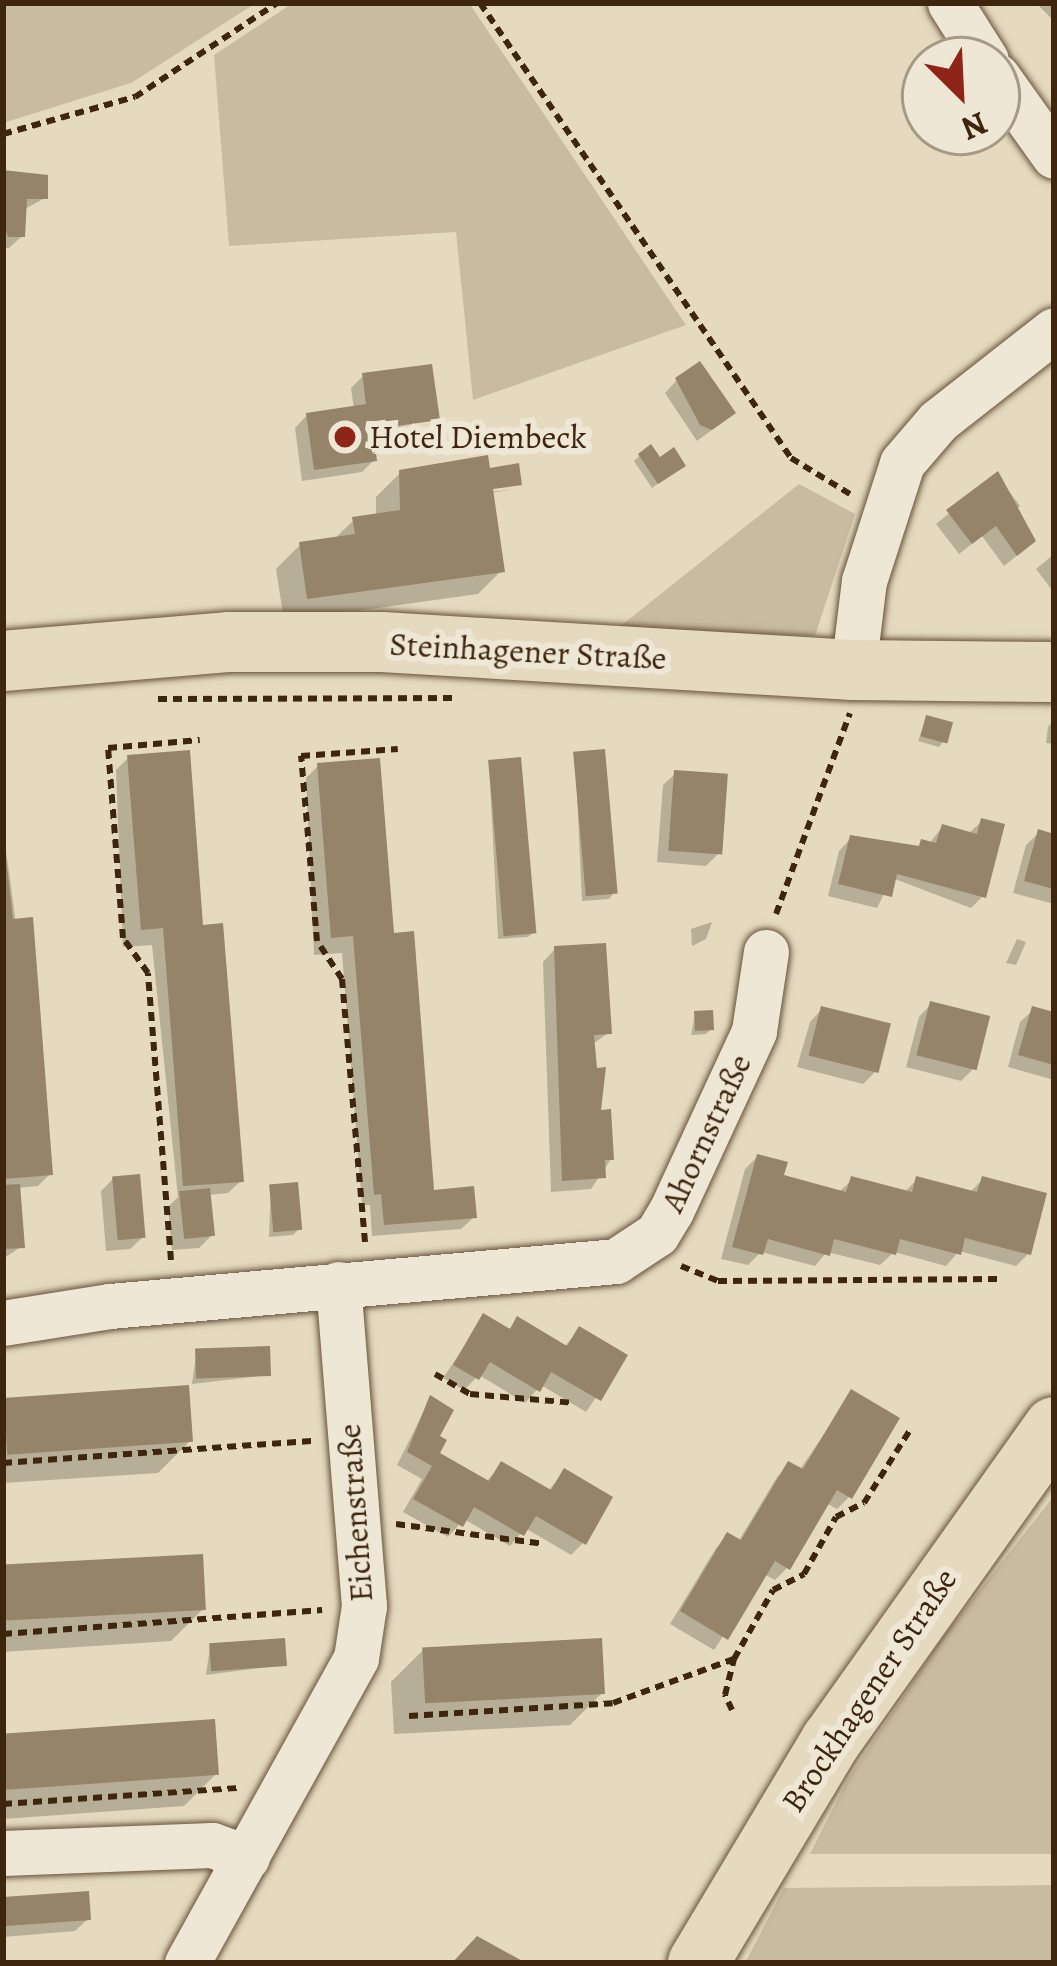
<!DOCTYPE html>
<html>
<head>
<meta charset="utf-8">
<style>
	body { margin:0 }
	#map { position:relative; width:1057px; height:1966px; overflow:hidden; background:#e5dabf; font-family:Alegreya,serif }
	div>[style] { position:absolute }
	.green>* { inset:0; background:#c9bba1 }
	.shadow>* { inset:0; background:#0003 }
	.building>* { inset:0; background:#95836a; transform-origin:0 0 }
	.path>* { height:6px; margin-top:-3px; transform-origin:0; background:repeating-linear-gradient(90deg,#3e250d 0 9px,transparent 0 15px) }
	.roads { filter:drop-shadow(0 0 3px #68523a) drop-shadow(0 0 3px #68523a) }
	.minor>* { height:45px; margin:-22.5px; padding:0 22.5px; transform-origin:22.5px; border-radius:22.5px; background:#eee7d5 }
	.major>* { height:60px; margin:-30px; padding:0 30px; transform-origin:30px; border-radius:30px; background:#e5dabf }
	.dots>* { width:33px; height:33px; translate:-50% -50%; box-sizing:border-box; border:6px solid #eee7d5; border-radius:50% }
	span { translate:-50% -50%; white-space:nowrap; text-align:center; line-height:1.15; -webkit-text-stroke:12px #eee7d5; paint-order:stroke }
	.poi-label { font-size:33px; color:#3e250d }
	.left { translate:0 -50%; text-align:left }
	.street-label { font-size:33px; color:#3e250d }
	.frame { position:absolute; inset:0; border:6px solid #3e250d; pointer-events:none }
	.north { position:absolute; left:901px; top:36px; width:120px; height:120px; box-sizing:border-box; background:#eee7d5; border:3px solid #a89985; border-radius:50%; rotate:156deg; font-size:33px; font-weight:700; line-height:48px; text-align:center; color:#3e250d }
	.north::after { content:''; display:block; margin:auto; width:42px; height:54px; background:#8f2418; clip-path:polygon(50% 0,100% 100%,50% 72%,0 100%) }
</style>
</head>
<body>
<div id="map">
	<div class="green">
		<div style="clip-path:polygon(3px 3px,256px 3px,131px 83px,3px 123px)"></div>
		<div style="clip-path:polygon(293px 3px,469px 3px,686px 325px,473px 400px,456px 232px,229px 246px,214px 55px)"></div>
		<div style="clip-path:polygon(799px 484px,855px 514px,815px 636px,618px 628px)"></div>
		<div style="clip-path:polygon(1054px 1496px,1054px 1854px,810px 1854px,848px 1779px,943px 1637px)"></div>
		<div style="clip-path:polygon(1054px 1885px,1054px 1963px,745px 1963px,784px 1888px)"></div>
	</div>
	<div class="shadow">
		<div style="clip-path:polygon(1036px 3px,1054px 3px,1054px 21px)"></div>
		<div style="clip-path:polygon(3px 174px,45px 198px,23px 210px,22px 236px,9px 248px,3px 248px)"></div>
		<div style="clip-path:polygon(363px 376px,437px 419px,370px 433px,374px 460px,362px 472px,302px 481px,295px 428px,307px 415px,354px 409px,351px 388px)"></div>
		<div style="clip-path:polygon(677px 380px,720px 424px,697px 441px,665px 393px)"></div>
		<div style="clip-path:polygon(639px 456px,659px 461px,677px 470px,652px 488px,634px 461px)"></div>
		<div style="clip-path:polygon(400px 473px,490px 492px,514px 489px,491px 493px,502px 570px,478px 594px,284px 621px,276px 569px,300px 545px,333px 540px,354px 520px,376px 517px,376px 497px)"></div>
		<div style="clip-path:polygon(997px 475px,1020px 506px,1012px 514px,1020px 553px,1004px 566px,982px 536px,959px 554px,936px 524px)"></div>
		<div style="clip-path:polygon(1054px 554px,1054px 589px,1052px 590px,1036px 569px)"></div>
		<div style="clip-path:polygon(927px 718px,944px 741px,939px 747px,918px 741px)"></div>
		<div style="clip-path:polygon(1053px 721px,1054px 744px,1046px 743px,1048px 727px)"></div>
		<div style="clip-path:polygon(575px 755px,614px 893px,609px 899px,582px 901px)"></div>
		<div style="clip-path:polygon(128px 758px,201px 928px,241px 1181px,228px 1193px,208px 1195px,212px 1235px,199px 1248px,172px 1250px,168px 1207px,178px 1197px,152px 945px,123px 947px,116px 770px)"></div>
		<div style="clip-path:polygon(489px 762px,534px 932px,528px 937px,498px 939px)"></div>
		<div style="clip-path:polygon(319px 765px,391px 936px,432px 1193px,474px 1217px,461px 1229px,372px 1236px,370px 1205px,362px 1205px,342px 953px,314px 955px,306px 778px)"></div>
		<div style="clip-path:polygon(676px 773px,718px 854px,706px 866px,657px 862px,663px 785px)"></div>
		<div style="clip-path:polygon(982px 821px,983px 896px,971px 908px,892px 878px,877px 908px,828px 896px,839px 851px,851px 838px,905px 851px,929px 844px,942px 827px,968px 834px)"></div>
		<div style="clip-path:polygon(3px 828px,50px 1174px,38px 1186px,17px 1188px,22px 1246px,3px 1259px)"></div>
		<div style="clip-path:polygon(1039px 833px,1054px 837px,1054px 904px,1013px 893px,1026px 845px)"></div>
		<div style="clip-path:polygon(712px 922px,706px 939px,692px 946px,691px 929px)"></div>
		<div style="clip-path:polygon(1017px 939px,1026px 942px,1016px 965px,1006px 963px)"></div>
		<div style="clip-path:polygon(555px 949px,609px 1032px,592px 1045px,597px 1113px,611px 1159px,591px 1189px,551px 1192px,543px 962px)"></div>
		<div style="clip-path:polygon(931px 1004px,973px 1069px,961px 1081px,906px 1067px,919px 1017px)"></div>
		<div style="clip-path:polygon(822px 1009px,875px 1072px,863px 1084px,797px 1067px,810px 1022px)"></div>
		<div style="clip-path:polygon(1033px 1010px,1054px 1016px,1054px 1080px,1008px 1067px,1020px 1022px)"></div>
		<div style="clip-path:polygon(695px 1015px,711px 1029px,706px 1034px,691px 1035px)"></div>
		<div style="clip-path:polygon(757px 1157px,781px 1178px,838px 1193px,852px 1180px,904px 1193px,917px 1179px,969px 1193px,983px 1179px,1028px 1254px,1016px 1266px,959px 1251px,946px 1266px,894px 1252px,880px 1265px,827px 1252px,815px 1266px,761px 1252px,748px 1265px,721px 1259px,745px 1169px)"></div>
		<div style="clip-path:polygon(113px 1179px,143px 1237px,130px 1249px,106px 1251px,101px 1191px)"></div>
		<div style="clip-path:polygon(271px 1187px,299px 1229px,293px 1235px,269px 1237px)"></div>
		<div style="clip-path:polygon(484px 1317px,507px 1331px,518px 1320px,564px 1347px,580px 1329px,624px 1356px,586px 1412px,541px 1385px,525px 1403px,479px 1375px,464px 1390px,443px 1378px)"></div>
		<div style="clip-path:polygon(196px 1354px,268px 1375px,192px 1384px)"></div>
		<div style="clip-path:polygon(852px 1393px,849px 1497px,837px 1509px,826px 1503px,787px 1568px,775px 1580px,764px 1574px,714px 1650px,670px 1624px,716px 1548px,728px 1536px,738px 1542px,777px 1477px,789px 1465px,799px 1471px)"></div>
		<div style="clip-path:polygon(430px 1399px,436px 1454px,486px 1482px,502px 1464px,548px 1491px,564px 1472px,583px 1543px,571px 1555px,525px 1528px,510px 1546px,464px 1519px,448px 1537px,403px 1512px,422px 1479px,397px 1465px)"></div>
		<div style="clip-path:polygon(3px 1401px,190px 1441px,158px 1473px,3px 1483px)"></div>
		<div style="clip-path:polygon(3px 1571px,203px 1609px,171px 1641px,3px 1652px)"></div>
		<div style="clip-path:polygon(210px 1646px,284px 1665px,206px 1675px)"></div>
		<div style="clip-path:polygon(423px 1650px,602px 1693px,570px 1725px,394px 1734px,391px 1682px)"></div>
		<div style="clip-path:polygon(3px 1737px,216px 1774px,184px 1806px,3px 1819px)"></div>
		<div style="clip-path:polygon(3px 1899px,88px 1919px,75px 1931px,3px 1937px)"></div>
	</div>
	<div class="building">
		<div style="clip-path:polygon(3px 170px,48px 175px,48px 199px,27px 199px,25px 237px,8px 237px,3px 223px)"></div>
		<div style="clip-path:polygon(700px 361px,736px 413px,712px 430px,700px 425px,675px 378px)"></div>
		<div style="clip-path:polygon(432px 364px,440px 420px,373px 429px,377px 461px,314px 470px,306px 413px,366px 404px,362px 373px)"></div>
		<div style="clip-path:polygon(651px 444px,660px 457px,674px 447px,686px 466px,658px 484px,638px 454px)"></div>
		<div style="clip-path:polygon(488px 455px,490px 468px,519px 463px,522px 485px,493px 489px,505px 572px,307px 599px,299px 542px,355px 534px,352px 517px,400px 510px,399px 470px)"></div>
		<div style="clip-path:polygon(998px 471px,1036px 541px,1017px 556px,996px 526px,972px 544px,946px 510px)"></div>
		<div style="left:926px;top:715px;width:28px;height:22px;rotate:15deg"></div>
		<div style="left:605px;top:749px;width:145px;height:32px;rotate:85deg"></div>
		<div style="clip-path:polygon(190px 750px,203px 925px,223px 923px,244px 1182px,183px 1186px,163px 928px,141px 930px,127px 755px)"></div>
		<div style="left:521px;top:757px;width:177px;height:33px;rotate:85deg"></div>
		<div style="clip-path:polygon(380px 758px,394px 933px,414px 931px,434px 1190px,474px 1186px,477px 1218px,384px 1225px,381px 1194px,374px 1195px,353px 936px,331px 938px,317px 763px)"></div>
		<div style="left:674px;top:770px;width:54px;height:81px;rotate:4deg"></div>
		<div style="clip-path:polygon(981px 818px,1005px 824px,986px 898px,897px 874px,892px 897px,838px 884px,850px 835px,919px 846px,921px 839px,936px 843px,942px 824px,977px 834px)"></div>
		<div style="clip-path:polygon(1038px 829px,1054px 834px,1054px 889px,1024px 881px)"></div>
		<div style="clip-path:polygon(3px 832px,13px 919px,33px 917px,53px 1175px,3px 1179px)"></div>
		<div style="clip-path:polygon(606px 943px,612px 1034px,594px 1035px,597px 1068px,606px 1067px,601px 1110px,611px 1109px,614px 1160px,605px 1160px,606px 1178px,562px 1181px,554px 946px)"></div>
		<div style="left:930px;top:1001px;width:62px;height:56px;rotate:14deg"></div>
		<div style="left:821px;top:1006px;width:72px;height:51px;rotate:14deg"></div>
		<div style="clip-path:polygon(1032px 1006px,1054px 1012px,1054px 1065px,1018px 1055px)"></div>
		<div style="left:713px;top:1010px;width:20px;height:19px;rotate:87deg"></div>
		<div style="clip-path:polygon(757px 1154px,788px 1162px,784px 1175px,846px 1192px,851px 1176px,912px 1192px,916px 1176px,977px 1192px,982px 1176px,1047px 1193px,1031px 1255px,965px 1238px,961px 1255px,900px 1239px,896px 1255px,834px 1239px,830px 1256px,768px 1239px,763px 1255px,732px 1247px)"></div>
		<div style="left:140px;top:1174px;width:64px;height:28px;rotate:85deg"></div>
		<div style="left:298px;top:1182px;width:48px;height:29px;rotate:85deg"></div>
		<div style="clip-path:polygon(20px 1184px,25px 1248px,3px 1249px,3px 1185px)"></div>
		<div style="left:210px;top:1188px;width:48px;height:31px;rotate:84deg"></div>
		<div style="clip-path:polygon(483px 1313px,510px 1329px,517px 1316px,567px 1346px,579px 1326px,628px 1355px,601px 1401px,551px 1372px,540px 1392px,490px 1362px,479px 1380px,453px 1365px)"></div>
		<div style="left:270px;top:1346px;width:30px;height:75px;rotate:88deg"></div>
		<div style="left:189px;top:1385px;width:57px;height:186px;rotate:86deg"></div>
		<div style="clip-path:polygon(851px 1389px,900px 1418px,852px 1499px,837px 1490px,790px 1570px,775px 1561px,728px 1640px,680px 1611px,727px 1532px,741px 1540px,788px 1461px,803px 1469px)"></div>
		<div style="clip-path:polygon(430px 1395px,454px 1410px,440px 1436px,447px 1440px,440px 1453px,489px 1481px,501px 1461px,551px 1490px,564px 1468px,613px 1497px,586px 1545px,536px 1516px,524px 1536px,474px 1507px,463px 1527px,413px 1499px,432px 1466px,407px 1452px)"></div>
		<div style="left:203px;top:1554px;width:56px;height:200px;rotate:87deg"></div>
		<div style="left:285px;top:1638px;width:28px;height:76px;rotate:86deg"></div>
		<div style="left:602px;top:1638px;width:56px;height:180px;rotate:87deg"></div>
		<div style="left:215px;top:1719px;width:56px;height:213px;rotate:86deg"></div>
		<div style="left:89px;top:1891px;width:29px;height:86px;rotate:86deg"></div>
		<div style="clip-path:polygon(477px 1936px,526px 1963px,452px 1963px)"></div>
	</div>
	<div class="path">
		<div style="left:480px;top:3px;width:551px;rotate:55.65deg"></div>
		<div style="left:791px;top:458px;width:69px;rotate:31.4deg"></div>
		<div style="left:3px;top:134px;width:137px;rotate:-15.7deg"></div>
		<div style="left:135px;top:97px;width:170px;rotate:-33.5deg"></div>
		<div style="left:158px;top:699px;width:299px;rotate:-0.2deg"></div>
		<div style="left:776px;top:914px;width:214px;rotate:-69.8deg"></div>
		<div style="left:365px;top:1242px;width:264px;rotate:-95deg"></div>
		<div style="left:342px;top:979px;width:45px;rotate:-123.3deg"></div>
		<div style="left:317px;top:941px;width:186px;rotate:-94.9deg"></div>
		<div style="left:301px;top:756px;width:97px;rotate:-4.1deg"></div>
		<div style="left:171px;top:1260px;width:288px;rotate:-94.6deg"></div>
		<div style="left:148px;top:973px;width:43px;rotate:-125.5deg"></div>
		<div style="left:123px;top:938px;width:191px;rotate:-94.5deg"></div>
		<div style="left:108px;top:748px;width:92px;rotate:-5deg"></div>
		<div style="left:681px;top:1266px;width:40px;rotate:22deg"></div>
		<div style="left:718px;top:1281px;width:280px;rotate:-0.4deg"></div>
		<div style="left:435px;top:1374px;width:40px;rotate:29.7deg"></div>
		<div style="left:470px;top:1394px;width:104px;rotate:4.9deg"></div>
		<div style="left:3px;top:1463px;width:309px;rotate:-4.1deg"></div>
		<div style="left:396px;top:1524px;width:148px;rotate:7.7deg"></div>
		<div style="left:3px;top:1634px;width:320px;rotate:-4.3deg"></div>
		<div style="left:732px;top:1710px;width:17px;rotate:-115deg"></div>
		<div style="left:725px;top:1695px;width:37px;rotate:-76deg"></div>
		<div style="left:409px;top:1716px;width:204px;rotate:-3.6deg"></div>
		<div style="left:613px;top:1703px;width:129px;rotate:-20deg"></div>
		<div style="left:734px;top:1659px;width:79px;rotate:-60.5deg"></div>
		<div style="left:773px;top:1590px;width:35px;rotate:-27deg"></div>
		<div style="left:804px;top:1574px;width:65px;rotate:-60.7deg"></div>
		<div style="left:836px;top:1517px;width:31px;rotate:-27deg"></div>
		<div style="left:864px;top:1503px;width:86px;rotate:-57.8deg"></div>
		<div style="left:3px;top:1804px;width:237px;rotate:-3.9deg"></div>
	</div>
	<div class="roads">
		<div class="minor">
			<div style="left:950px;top:3px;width:67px;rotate:57.7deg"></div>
			<div style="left:997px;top:76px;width:98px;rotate:54.5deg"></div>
			<div style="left:853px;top:670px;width:90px;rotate:-83deg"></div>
			<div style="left:864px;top:581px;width:124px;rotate:-72.1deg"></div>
			<div style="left:902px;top:463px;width:55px;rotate:-49.4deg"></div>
			<div style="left:938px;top:421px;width:147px;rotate:-38.1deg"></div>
			<div style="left:3px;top:1323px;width:108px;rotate:-9deg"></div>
			<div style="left:110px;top:1306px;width:508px;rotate:-5.08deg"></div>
			<div style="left:616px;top:1261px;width:49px;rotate:-33.4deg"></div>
			<div style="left:657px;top:1234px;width:27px;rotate:-59deg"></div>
			<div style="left:671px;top:1211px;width:198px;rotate:-65.2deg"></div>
			<div style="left:754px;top:1031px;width:80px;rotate:-81.4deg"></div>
			<div style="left:3px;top:1853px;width:209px;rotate:-2.2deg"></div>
			<div style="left:212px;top:1845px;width:37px;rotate:20deg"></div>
			<div style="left:187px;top:1963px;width:349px;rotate:-61deg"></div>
			<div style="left:356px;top:1658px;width:53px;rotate:-81.3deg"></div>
			<div style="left:364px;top:1606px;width:323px;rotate:-94.6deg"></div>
		</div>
		<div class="major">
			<div style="left:3px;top:661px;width:228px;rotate:-4.8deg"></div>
			<div style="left:230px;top:642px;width:152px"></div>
			<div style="left:382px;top:642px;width:472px;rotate:3.4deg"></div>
			<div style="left:853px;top:670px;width:201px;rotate:0.6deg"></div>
			<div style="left:698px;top:1963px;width:259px;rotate:-59.1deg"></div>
			<div style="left:831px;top:1741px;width:385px;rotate:-54.6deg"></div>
		</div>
	</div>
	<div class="dots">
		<div style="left:345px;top:437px;background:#8f2418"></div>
	</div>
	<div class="poi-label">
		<span class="left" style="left:369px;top:437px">Hotel Diembeck</span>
	</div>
	<div class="street-label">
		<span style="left:528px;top:651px;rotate:3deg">Steinhagener Straße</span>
		<span style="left:706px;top:1133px;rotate:-65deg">Ahornstraße</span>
		<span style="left:355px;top:1513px;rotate:-94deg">Eichenstraße</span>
		<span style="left:869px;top:1690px;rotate:-56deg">Brockhagener Straße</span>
	</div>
	<div class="frame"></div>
	<div class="north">N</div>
</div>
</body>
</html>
